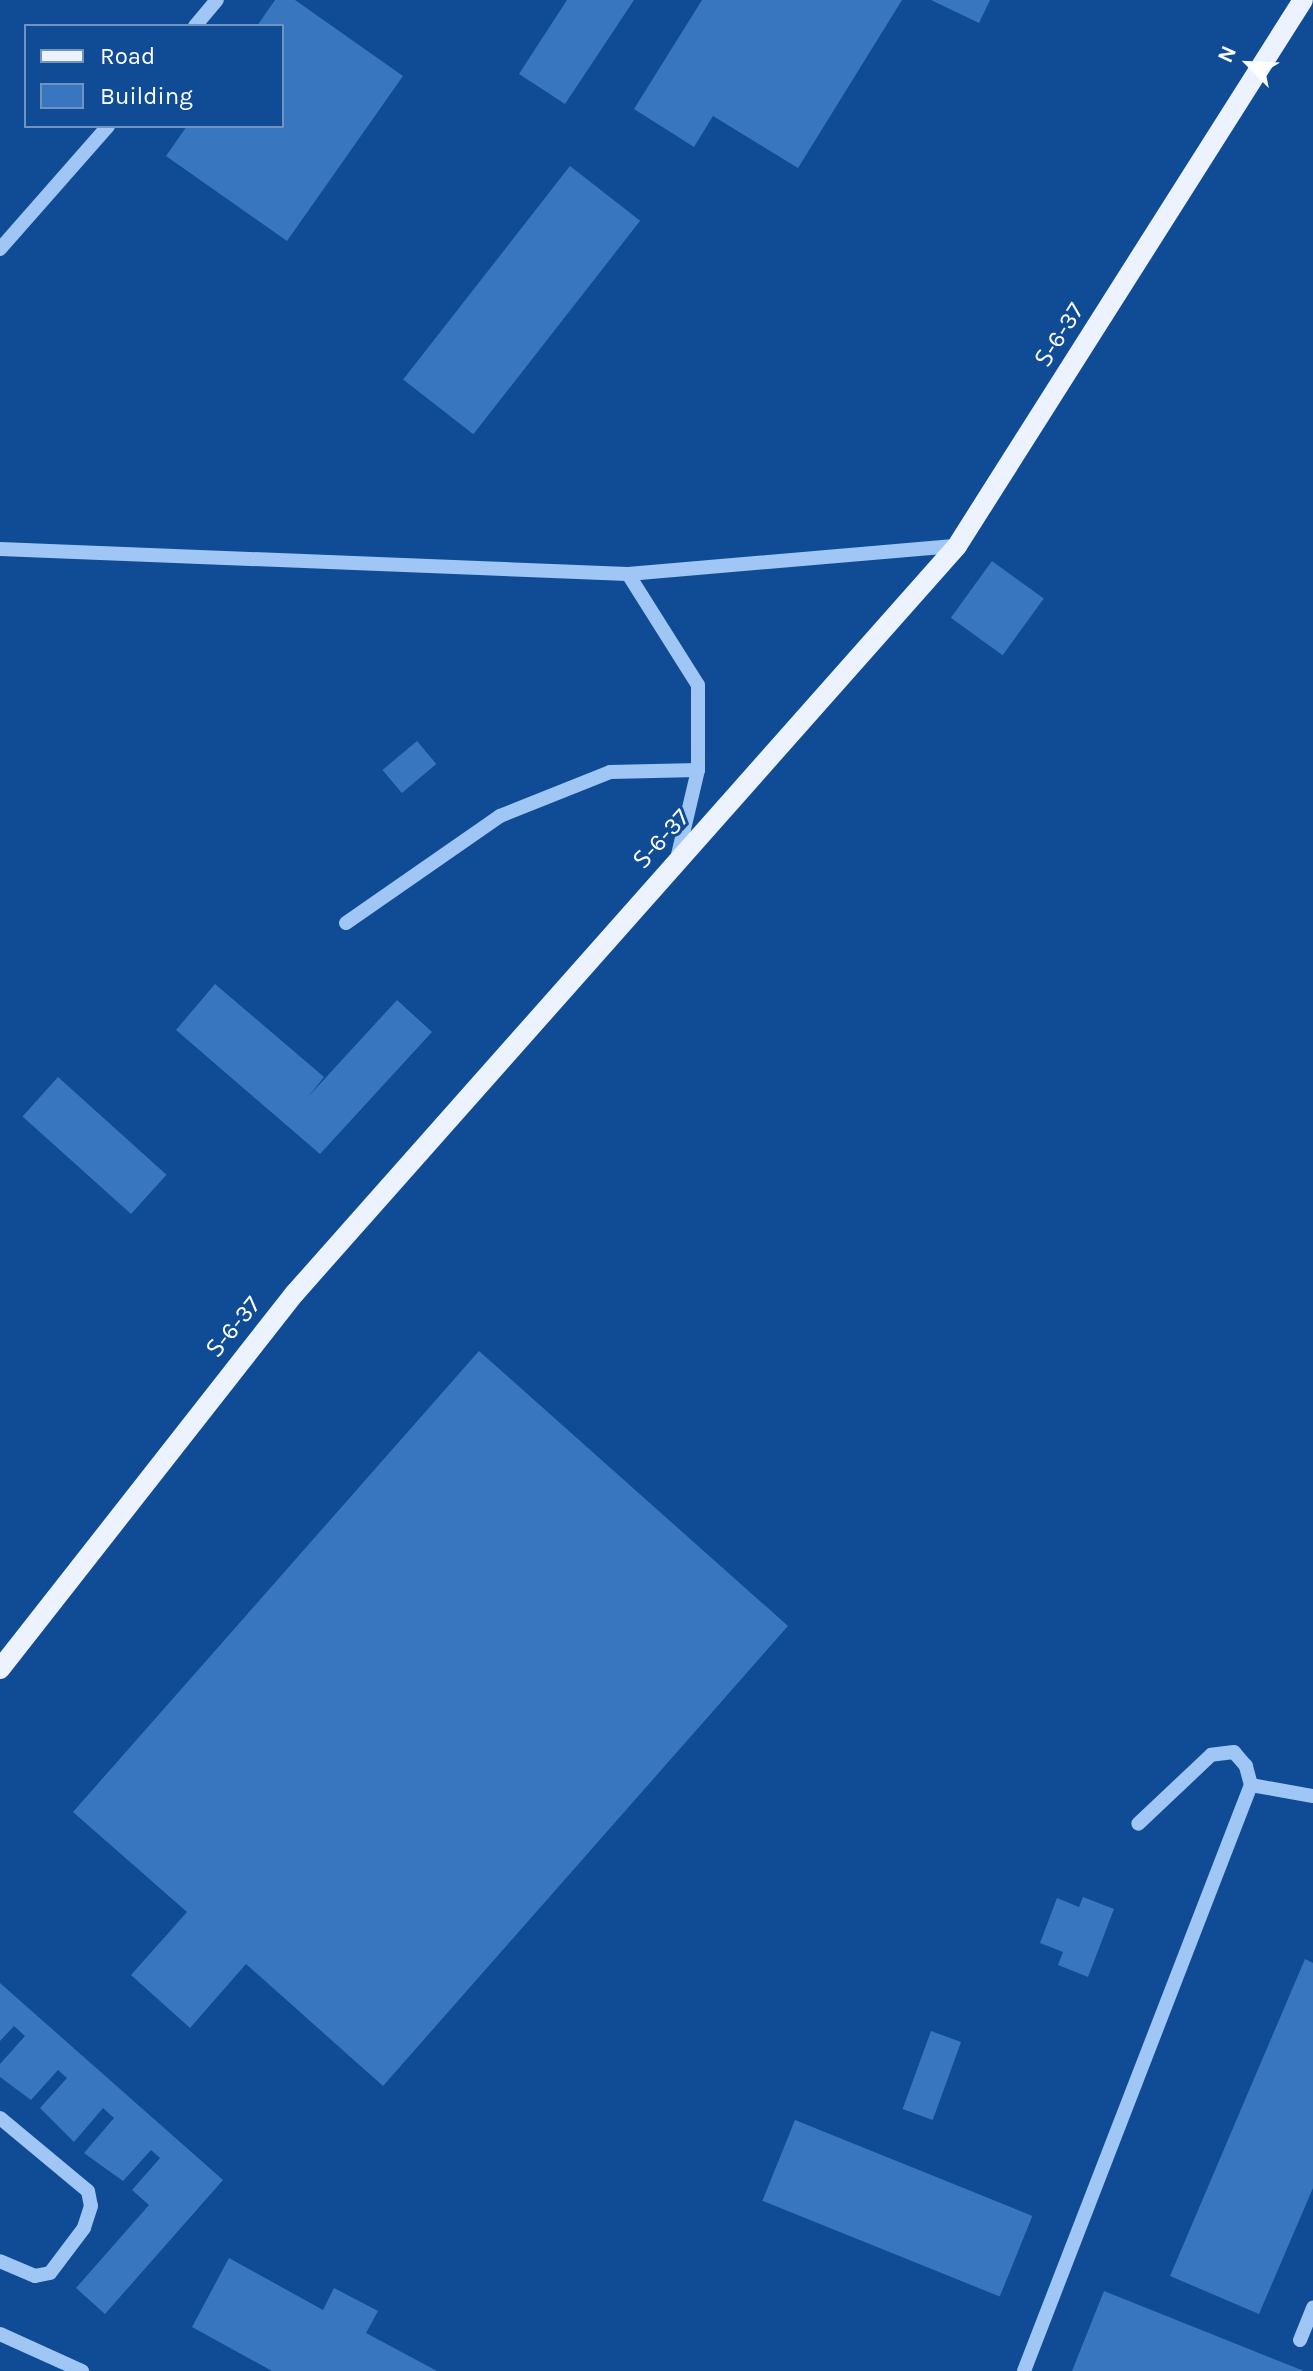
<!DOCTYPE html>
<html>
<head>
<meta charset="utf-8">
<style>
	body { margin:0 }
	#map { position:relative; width:1313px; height:2371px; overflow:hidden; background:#104c96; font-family:Karla,"Noto Sans Armenian",sans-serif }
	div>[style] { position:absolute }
	.building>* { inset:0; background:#3876bf; transform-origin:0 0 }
	.minor>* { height:14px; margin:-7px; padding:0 7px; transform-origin:7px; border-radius:7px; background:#9fc6f4 }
	.major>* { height:20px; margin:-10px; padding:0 10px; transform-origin:10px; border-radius:10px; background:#ecf3ff }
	span { translate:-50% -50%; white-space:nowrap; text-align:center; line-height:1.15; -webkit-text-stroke:6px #104c96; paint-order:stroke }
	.street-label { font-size:24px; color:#fff }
	.legend { position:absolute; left:24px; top:24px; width:260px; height:104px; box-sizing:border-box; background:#104c96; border:2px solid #7094c0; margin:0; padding:10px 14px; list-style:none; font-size:24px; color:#fff }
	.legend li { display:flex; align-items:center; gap:16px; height:40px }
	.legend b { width:40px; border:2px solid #7094c0 }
	.north { position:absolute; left:1209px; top:24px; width:80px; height:80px; -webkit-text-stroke:6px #104c96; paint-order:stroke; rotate:294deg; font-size:22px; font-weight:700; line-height:32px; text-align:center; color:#fff }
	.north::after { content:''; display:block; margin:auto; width:28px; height:36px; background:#fff; clip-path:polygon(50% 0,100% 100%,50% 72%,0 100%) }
</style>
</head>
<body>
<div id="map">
	<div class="building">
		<div style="clip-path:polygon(275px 0,295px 0,403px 76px,287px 241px,166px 156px,187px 126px,282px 126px,282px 26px,257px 26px)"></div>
		<div style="clip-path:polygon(567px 0,634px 0,565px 104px,519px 74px)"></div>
		<div style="clip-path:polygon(702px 0,902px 0,798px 168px,713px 116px,694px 147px,634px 109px)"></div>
		<div style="clip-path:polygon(931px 0,990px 0,979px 23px)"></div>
		<div style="left:570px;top:166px;width:89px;height:271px;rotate:38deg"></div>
		<div style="left:992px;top:561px;width:64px;height:70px;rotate:36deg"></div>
		<div style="left:417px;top:741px;width:30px;height:45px;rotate:50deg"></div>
		<div style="clip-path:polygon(215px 984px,324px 1077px,308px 1097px,397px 1000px,432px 1032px,320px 1154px,176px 1030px)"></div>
		<div style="left:58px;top:1077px;width:146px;height:53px;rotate:42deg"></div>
		<div style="clip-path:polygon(479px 1351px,788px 1626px,383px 2086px,246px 1964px,190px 2028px,131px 1975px,187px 1912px,73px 1812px)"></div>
		<div style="clip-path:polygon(1083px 1897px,1114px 1909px,1088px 1977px,1058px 1965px,1063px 1952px,1040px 1943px,1057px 1898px,1079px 1907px)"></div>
		<div style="clip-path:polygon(1305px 1959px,1313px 1963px,1313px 2188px,1259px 2314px,1170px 2276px)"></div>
		<div style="clip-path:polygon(0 1983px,223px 2180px,105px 2314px,76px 2288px,149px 2205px,132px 2190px,160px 2158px,151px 2150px,123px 2181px,84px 2153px,114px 2118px,103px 2108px,74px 2142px,40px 2108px,67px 2078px,58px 2070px,31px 2100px,0 2077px,0 2064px,25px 2036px,14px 2026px,0 2041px)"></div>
		<div style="left:931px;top:2031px;width:32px;height:83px;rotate:20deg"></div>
		<div style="left:795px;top:2120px;width:256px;height:87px;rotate:22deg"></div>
		<div style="clip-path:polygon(229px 2258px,323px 2310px,334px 2288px,378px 2311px,366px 2333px,437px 2371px,272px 2371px,192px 2327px)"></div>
		<div style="clip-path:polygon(1104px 2291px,1304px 2371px,1072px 2371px)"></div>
	</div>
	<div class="minor">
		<div style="left:195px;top:26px;width:34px;rotate:-50deg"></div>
		<div style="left:0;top:249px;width:164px;rotate:-48.7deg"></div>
		<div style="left:0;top:549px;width:628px;rotate:2.28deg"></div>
		<div style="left:628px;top:574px;width:330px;rotate:-4.9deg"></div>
		<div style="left:628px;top:574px;width:131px;rotate:57.8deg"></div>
		<div style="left:698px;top:685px;width:85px;rotate:90deg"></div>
		<div style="left:698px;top:770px;width:91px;rotate:103.3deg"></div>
		<div style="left:346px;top:923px;width:188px;rotate:-34.8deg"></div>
		<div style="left:500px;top:816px;width:118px;rotate:-21.8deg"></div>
		<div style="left:610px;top:772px;width:88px;rotate:-1.3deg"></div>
		<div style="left:1251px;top:1785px;width:63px;rotate:10.1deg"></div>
		<div style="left:0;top:2118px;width:114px;rotate:39.7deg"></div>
		<div style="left:88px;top:2191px;width:15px;rotate:79deg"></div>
		<div style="left:91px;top:2206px;width:23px;rotate:108deg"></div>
		<div style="left:84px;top:2228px;width:56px;rotate:127.1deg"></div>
		<div style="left:50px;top:2273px;width:15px;rotate:169deg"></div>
		<div style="left:35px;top:2276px;width:38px;rotate:-157deg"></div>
		<div style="left:0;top:2334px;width:90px;rotate:24.3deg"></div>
		<div style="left:1300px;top:2340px;width:35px;rotate:-68deg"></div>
		<div style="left:1024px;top:2371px;width:628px;rotate:-68.83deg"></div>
		<div style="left:1251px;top:1785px;width:20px;rotate:-105deg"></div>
		<div style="left:1246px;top:1766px;width:18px;rotate:-131deg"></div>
		<div style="left:1234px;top:1752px;width:23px;rotate:173deg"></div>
		<div style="left:1211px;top:1755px;width:100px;rotate:136.6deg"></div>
	</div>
	<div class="major">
		<div style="left:0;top:1669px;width:478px;rotate:-51.9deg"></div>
		<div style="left:295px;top:1293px;width:998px;rotate:-48.45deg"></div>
		<div style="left:957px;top:546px;width:646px;rotate:-57.64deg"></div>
	</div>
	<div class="street-label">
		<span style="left:1060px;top:335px;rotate:-58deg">Տ-6-37</span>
		<span style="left:662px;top:839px;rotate:-48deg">Տ-6-37</span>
		<span style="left:234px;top:1327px;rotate:-51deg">Տ-6-37</span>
	</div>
	<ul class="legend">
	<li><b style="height:10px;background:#ecf3ff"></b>Road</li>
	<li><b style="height:22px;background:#3876bf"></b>Building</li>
	</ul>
	<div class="north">N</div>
</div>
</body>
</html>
